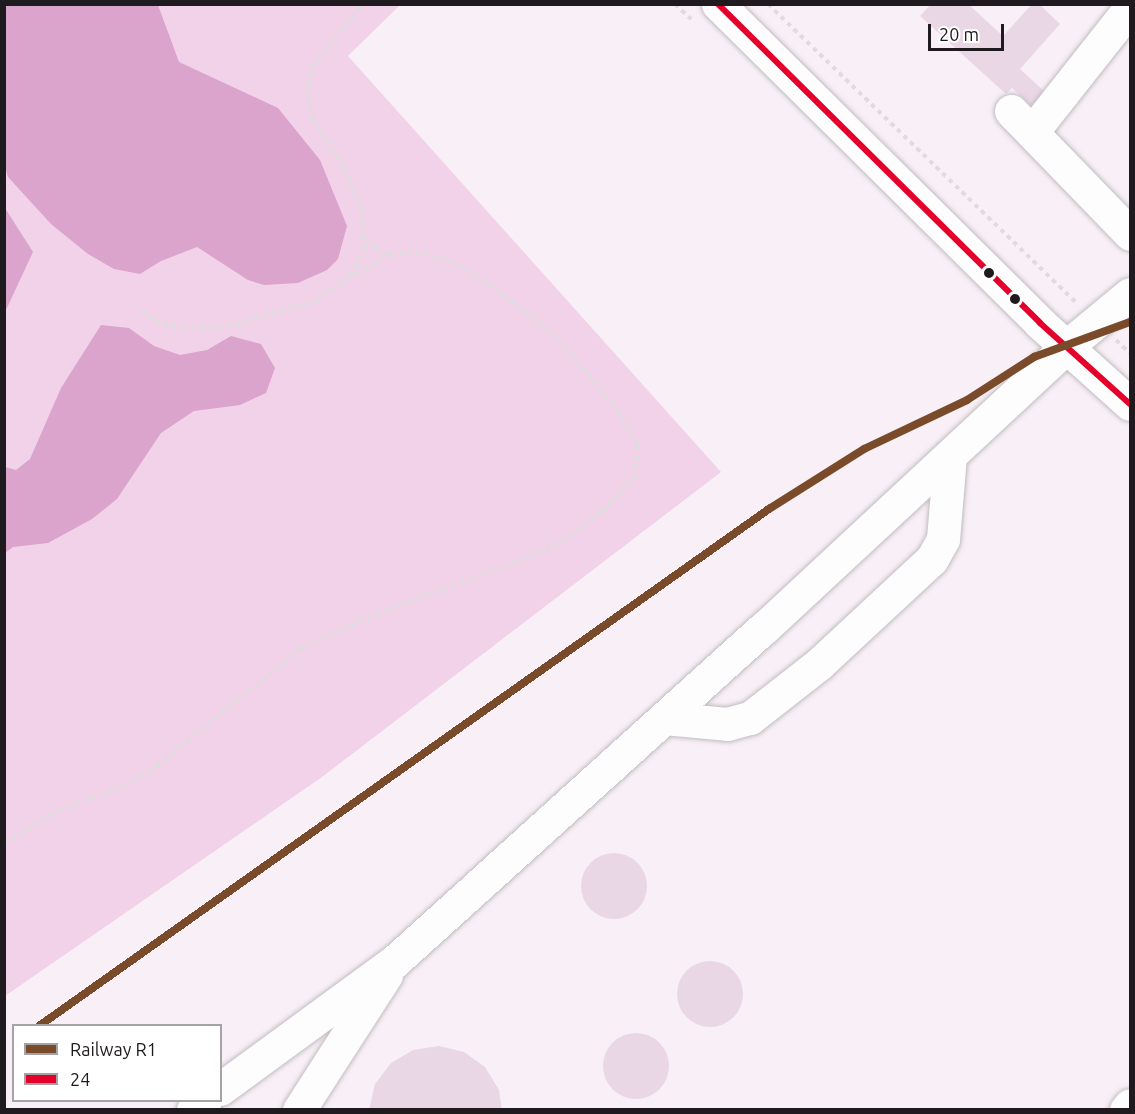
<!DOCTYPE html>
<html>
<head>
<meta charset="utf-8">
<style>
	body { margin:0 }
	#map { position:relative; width:1135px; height:1114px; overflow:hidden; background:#f8f0f6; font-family:Ubuntu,sans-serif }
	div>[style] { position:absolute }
	.green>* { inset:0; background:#f1d2e8 }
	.water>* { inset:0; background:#daa4cd }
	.building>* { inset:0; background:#ead7e6 }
	.round { border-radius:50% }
	.path>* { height:4px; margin-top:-2px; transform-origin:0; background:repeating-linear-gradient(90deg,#dfdcde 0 4.5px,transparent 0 9px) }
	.roads { filter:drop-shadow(0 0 2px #c2bcc1) drop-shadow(0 0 2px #c2bcc1) }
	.minor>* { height:33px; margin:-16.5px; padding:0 16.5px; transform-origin:16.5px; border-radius:16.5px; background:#fefdfe }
	.major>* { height:33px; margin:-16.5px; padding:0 16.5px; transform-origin:16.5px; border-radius:16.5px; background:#fefdfe }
	.bus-1>* { height:6px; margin:-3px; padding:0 3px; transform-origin:3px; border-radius:3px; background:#e4002b }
	.rail-1>* { height:8px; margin:-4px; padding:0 4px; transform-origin:4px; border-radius:4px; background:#7a4b2a }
	.dots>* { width:16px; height:16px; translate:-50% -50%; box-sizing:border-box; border:3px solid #fff; border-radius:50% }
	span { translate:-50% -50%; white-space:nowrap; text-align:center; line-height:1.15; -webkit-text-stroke:4.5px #fff; paint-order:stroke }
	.frame { position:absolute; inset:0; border:6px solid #1e1a1d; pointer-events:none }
	.legend { position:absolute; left:12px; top:1024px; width:210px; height:78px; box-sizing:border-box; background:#fff; border:2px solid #a5a3a5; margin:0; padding:8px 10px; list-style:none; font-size:18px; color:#1e1a1d }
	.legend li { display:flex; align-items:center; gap:12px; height:30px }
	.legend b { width:30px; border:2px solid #a5a3a5 }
	.scale { position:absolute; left:928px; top:24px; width:76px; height:27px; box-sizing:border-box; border:3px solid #1e1a1d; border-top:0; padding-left:8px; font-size:18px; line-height:21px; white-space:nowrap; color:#1e1a1d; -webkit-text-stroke:4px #fff; paint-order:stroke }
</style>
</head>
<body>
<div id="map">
	<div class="green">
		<div style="clip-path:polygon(5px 5px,400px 5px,348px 56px,721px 472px,322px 777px,5px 996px)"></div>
	</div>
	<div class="water">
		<div style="clip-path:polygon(4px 5px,158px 5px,179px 62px,278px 108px,320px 160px,347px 226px,338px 259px,327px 270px,298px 283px,264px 285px,248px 280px,197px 247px,161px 261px,140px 274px,114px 269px,88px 254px,51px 224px,8px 177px,5px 166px)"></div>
		<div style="clip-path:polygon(5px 208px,33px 252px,5px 312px)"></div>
		<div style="clip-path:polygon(101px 325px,129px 328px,154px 346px,180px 355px,207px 350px,231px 336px,261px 344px,275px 368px,266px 393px,240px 405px,194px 411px,161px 433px,117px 499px,92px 519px,48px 543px,13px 547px,5px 553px,5px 467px,16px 470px,30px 459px,61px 388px)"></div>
	</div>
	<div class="building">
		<div style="clip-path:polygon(931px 4px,968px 4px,1003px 36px,1032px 4px,1039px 4px,1060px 24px,1020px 69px,1045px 92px,1032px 106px,1012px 88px,1006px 94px,920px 16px)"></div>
		<div class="round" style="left:581px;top:853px;width:66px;height:66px"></div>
		<div class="round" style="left:677px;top:961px;width:66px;height:66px"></div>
		<div class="round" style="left:603px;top:1033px;width:66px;height:66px"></div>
		<div style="clip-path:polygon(439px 1046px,464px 1052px,485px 1067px,499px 1090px,502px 1110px,369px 1110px,375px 1084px,391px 1063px,413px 1050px)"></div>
	</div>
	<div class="path">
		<div style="left:675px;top:4px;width:26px;rotate:43deg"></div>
		<div style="left:768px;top:4px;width:429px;rotate:44.1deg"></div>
		<div style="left:366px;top:238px;width:16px;rotate:47deg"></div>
		<div style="left:377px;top:250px;width:15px;rotate:20deg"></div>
		<div style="left:142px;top:311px;width:16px;rotate:35deg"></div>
		<div style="left:155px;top:320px;width:28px;rotate:17deg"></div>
		<div style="left:182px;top:328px;width:46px;rotate:-2.5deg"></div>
		<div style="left:228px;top:326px;width:91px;rotate:-15.9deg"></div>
		<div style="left:316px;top:301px;width:42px;rotate:-36.3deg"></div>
		<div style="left:350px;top:276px;width:32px;rotate:-62deg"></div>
		<div style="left:365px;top:248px;width:42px;rotate:-95.4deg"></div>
		<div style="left:361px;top:206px;width:43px;rotate:-113.6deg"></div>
		<div style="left:344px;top:167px;width:57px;rotate:-122.9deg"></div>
		<div style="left:313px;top:119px;width:27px;rotate:-103deg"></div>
		<div style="left:307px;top:93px;width:26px;rotate:-79deg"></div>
		<div style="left:312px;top:67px;width:80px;rotate:-51.6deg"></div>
		<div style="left:1116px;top:340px;width:19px;rotate:43deg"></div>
		<div style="left:4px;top:844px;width:63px;rotate:-31.4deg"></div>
		<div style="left:58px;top:811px;width:72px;rotate:-21.2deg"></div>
		<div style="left:125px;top:785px;width:39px;rotate:-31deg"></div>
		<div style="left:158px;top:765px;width:185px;rotate:-39.3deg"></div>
		<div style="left:301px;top:648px;width:82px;rotate:-24.4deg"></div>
		<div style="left:376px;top:614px;width:155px;rotate:-20.4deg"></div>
		<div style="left:521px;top:560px;width:45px;rotate:-24.9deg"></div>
		<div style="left:562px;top:541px;width:50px;rotate:-36.9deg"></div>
		<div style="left:602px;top:511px;width:47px;rotate:-45.9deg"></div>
		<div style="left:635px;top:477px;width:32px;rotate:-85deg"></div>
		<div style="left:638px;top:445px;width:47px;rotate:-121deg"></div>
		<div style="left:614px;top:405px;width:98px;rotate:-130.9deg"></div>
		<div style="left:550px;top:331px;width:91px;rotate:-142.6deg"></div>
		<div style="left:478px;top:276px;width:36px;rotate:-152deg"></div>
		<div style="left:446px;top:259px;width:35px;rotate:-167deg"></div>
		<div style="left:412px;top:251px;width:20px;rotate:169deg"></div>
		<div style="left:392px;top:255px;width:47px;rotate:153.4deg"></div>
	</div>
	<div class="roads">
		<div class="minor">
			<div style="left:1011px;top:111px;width:171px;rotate:45.9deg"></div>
			<div style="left:1032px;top:132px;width:158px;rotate:-51.7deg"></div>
			<div style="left:664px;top:718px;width:63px;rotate:5.4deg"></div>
			<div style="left:727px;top:724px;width:24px;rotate:-15deg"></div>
			<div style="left:750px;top:718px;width:88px;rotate:-38deg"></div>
			<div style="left:819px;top:664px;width:154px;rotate:-42.9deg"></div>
			<div style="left:932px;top:559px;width:23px;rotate:-61deg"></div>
			<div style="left:943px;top:539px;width:83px;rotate:-85.2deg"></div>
			<div style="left:220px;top:1089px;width:217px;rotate:-36.2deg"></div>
			<div style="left:395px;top:961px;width:497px;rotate:-42.1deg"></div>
			<div style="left:764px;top:628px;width:413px;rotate:-42.9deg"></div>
			<div style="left:1066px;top:347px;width:83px;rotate:-39.6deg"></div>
			<div style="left:193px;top:1110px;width:16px;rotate:-40deg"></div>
			<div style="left:299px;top:1110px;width:161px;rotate:-57.2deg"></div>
			<div style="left:1126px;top:1110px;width:6px;rotate:-51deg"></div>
		</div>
		<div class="major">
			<div style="left:718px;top:4px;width:453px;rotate:44.7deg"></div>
			<div style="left:1040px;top:323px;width:121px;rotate:42deg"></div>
		</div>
	</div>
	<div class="bus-1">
		<div style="left:718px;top:4px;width:453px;rotate:44.7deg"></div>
		<div style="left:1040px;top:323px;width:121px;rotate:42deg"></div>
	</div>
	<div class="rail-1">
		<div style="left:39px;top:1026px;width:895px;rotate:-35.31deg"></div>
		<div style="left:769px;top:509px;width:112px;rotate:-32.3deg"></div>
		<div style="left:864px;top:449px;width:114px;rotate:-25.4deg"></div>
		<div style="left:967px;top:400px;width:80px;rotate:-32.7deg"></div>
		<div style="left:1034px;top:357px;width:102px;rotate:-20deg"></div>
	</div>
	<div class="dots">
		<div style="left:989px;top:273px;background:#1e1a1d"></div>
		<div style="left:1015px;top:299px;background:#1e1a1d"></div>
	</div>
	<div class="frame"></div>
	<ul class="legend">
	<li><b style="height:8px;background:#7a4b2a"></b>Railway R1</li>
	<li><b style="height:8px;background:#e4002b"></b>24</li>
	</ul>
	<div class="scale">20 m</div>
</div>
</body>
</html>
